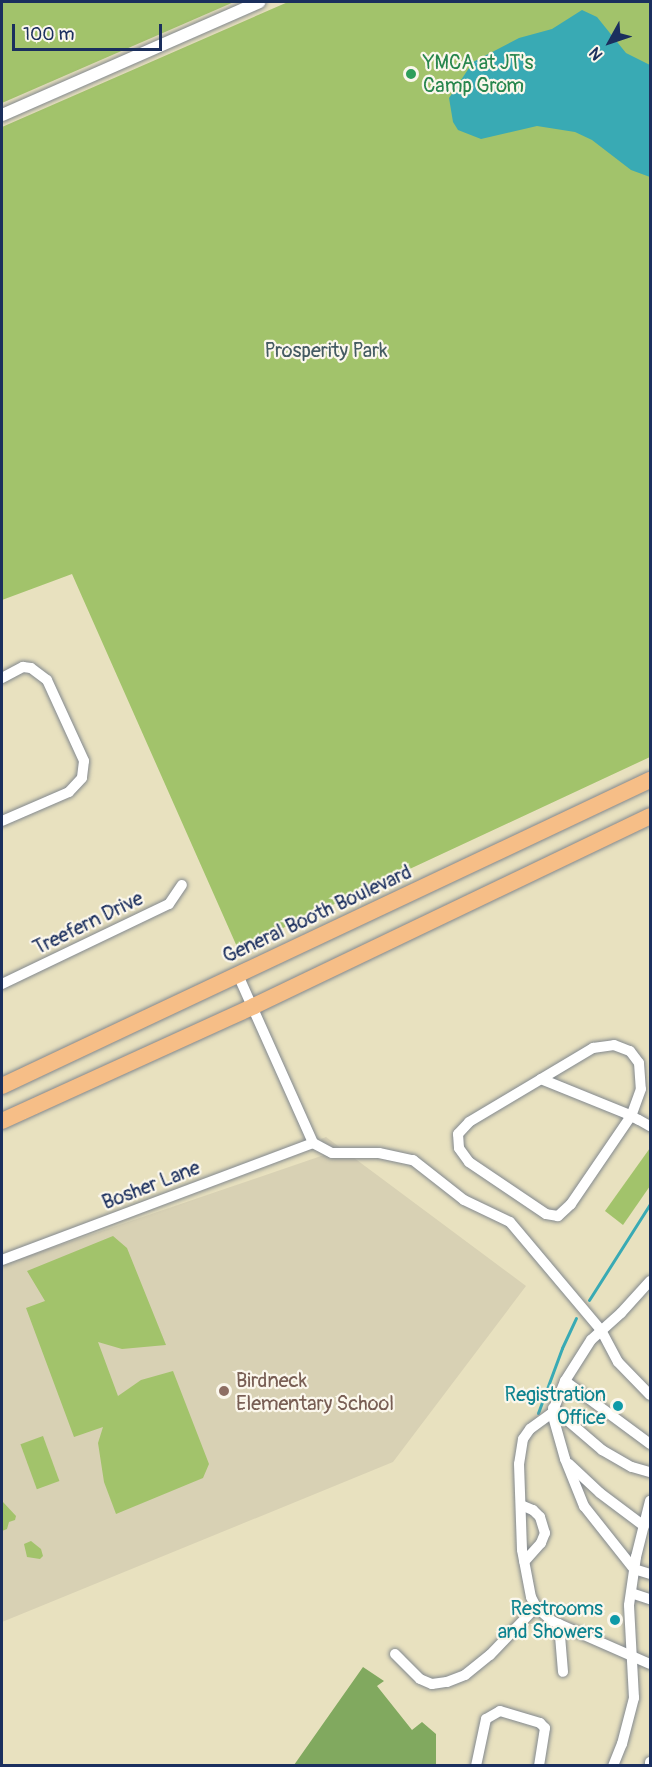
<!DOCTYPE html>
<html>
<head>
<meta charset="utf-8">
<style>
	body { margin:0 }
	#map { position:relative; width:652px; height:1767px; overflow:hidden; background:#e8e1bf; font-family:Pangolin,sans-serif }
	div>[style] { position:absolute }
	.built>* { inset:0; background:#d8d1b4 }
	.green>* { inset:0; background:#a2c36b; transform-origin:0 0 }
	.forest>* { inset:0; background:#81a95f }
	.water>* { inset:0; background:#39aab4 }
	.stream>* { height:3px; margin:-1.5px; padding:0 1.5px; transform-origin:1.5px; border-radius:1.5px; background:#39aab4 }
	.roads { filter:drop-shadow(0 0 2px #82888e) drop-shadow(0 0 2px #82888e) }
	.minor>* { height:10px; margin:-5px; padding:0 5px; transform-origin:5px; border-radius:5px; background:#fff }
	.tertiary>* { height:12px; margin:-6px; padding:0 6px; transform-origin:6px; border-radius:6px; background:#fff }
	.trunk>* { height:16px; margin:-8px; padding:0 8px; transform-origin:8px; border-radius:8px; background:#f6be87 }
	.dots>* { width:16px; height:16px; translate:-50% -50%; box-sizing:border-box; border:3px solid #fbf7ec; border-radius:50% }
	span { translate:-50% -50%; white-space:nowrap; text-align:center; line-height:1.15; -webkit-text-stroke:4.5px #fbf7ec; paint-order:stroke }
	.leisure-label { font-size:20px; color:#27864d }
	.left { translate:0 -50%; text-align:left }
	.park-label { font-size:20px; color:#445b62 }
	.street-label { font-size:20px; color:#1b2f5e }
	.education-label { font-size:20px; color:#785e54 }
	.culture-label { font-size:20px; color:#0d838f }
	.right { translate:-100% -50%; text-align:right }
	.frame { position:absolute; inset:0; border:3px solid #1b2f5e; pointer-events:none }
	.north { position:absolute; left:580px; top:12px; width:60px; height:60px; -webkit-text-stroke:4px #fbf7ec; paint-order:stroke; rotate:230deg; font-size:16px; font-weight:700; line-height:24px; text-align:center; color:#1b2f5e }
	.north::after { content:''; display:block; margin:auto; width:21px; height:27px; background:#1b2f5e; clip-path:polygon(50% 0,100% 100%,50% 72%,0 100%) }
	.scale { position:absolute; left:12px; top:24px; width:150px; height:27px; box-sizing:border-box; border:3px solid #1b2f5e; border-top:0; padding-left:8px; font-size:18px; line-height:21px; white-space:nowrap; color:#1b2f5e; -webkit-text-stroke:4px #fbf7ec; paint-order:stroke }
</style>
</head>
<body>
<div id="map">
	<div class="built">
		<div style="clip-path:polygon(326px 1137px,526px 1286px,393px 1462px,2px 1622px,2px 1265px,327px 1154px,321px 1139px)"></div>
	</div>
	<div class="green">
		<div style="clip-path:polygon(2px 2px,234px 2px,2px 103px)"></div>
		<div style="clip-path:polygon(288px 2px,650px 2px,650px 757px,238px 949px,72px 574px,2px 600px,2px 127px)"></div>
		<div style="clip-path:polygon(650px 1148px,650px 1186px,623px 1225px,605px 1211px)"></div>
		<div style="clip-path:polygon(113px 1236px,127px 1248px,166px 1345px,122px 1349px,98px 1342px,118px 1396px,141px 1380px,173px 1371px,209px 1464px,203px 1478px,116px 1514px,104px 1482px,98px 1443px,103px 1427px,74px 1437px,26px 1308px,45px 1301px,27px 1271px)"></div>
		<div style="left:43px;top:1436px;width:48px;height:24px;rotate:70deg"></div>
		<div style="clip-path:polygon(3px 1502px,16px 1516px,15px 1520px,9px 1522px,7px 1529px,2px 1531px)"></div>
		<div style="clip-path:polygon(31px 1541px,41px 1549px,43px 1556px,40px 1559px,27px 1557px,24px 1544px)"></div>
	</div>
	<div class="forest">
		<div style="clip-path:polygon(363px 1667px,384px 1681px,377px 1686px,412px 1730px,422px 1722px,436px 1734px,436px 1765px,294px 1765px)"></div>
	</div>
	<div class="water">
		<div style="clip-path:polygon(582px 10px,597px 17px,626px 53px,650px 65px,650px 177px,631px 170px,592px 140px,575px 132px,537px 126px,481px 139px,458px 130px,453px 122px,449px 98px,473px 62px,519px 38px,552px 29px)"></div>
	</div>
	<div class="stream">
		<div style="left:589px;top:1300px;width:114px;rotate:-57.6deg"></div>
		<div style="left:538px;top:1413px;width:69px;rotate:-69.7deg"></div>
		<div style="left:562px;top:1348px;width:33px;rotate:-65deg"></div>
	</div>
	<div class="roads">
		<div class="minor">
			<div style="left:2px;top:678px;width:24px;rotate:-28deg"></div>
			<div style="left:23px;top:667px;width:8px;rotate:7deg"></div>
			<div style="left:31px;top:668px;width:20px;rotate:37deg"></div>
			<div style="left:47px;top:680px;width:89px;rotate:65.4deg"></div>
			<div style="left:84px;top:761px;width:17px;rotate:97deg"></div>
			<div style="left:82px;top:778px;width:19px;rotate:133deg"></div>
			<div style="left:69px;top:792px;width:73px;rotate:156.6deg"></div>
			<div style="left:238px;top:975px;width:184px;rotate:65.9deg"></div>
			<div style="left:313px;top:1143px;width:21px;rotate:28deg"></div>
			<div style="left:332px;top:1153px;width:47px"></div>
			<div style="left:379px;top:1153px;width:35px;rotate:12deg"></div>
			<div style="left:413px;top:1160px;width:65px;rotate:38.1deg"></div>
			<div style="left:464px;top:1200px;width:51px;rotate:25.6deg"></div>
			<div style="left:510px;top:1222px;width:141px;rotate:49.9deg"></div>
			<div style="left:601px;top:1330px;width:36px;rotate:62deg"></div>
			<div style="left:618px;top:1362px;width:46px;rotate:45.9deg"></div>
			<div style="left:2px;top:984px;width:185px;rotate:-25.6deg"></div>
			<div style="left:169px;top:904px;width:23px;rotate:-56deg"></div>
			<div style="left:541px;top:1079px;width:61px;rotate:-30.8deg"></div>
			<div style="left:593px;top:1048px;width:21px;rotate:-8deg"></div>
			<div style="left:614px;top:1045px;width:17px;rotate:21deg"></div>
			<div style="left:630px;top:1051px;width:15px;rotate:53deg"></div>
			<div style="left:639px;top:1063px;width:26px;rotate:86deg"></div>
			<div style="left:641px;top:1089px;width:29px;rotate:110deg"></div>
			<div style="left:631px;top:1116px;width:107px;rotate:124.3deg"></div>
			<div style="left:571px;top:1204px;width:18px;rotate:137deg"></div>
			<div style="left:558px;top:1216px;width:12px;rotate:-171deg"></div>
			<div style="left:546px;top:1214px;width:93px;rotate:-146deg"></div>
			<div style="left:469px;top:1162px;width:17px;rotate:-126deg"></div>
			<div style="left:459px;top:1148px;width:14px;rotate:-94deg"></div>
			<div style="left:458px;top:1134px;width:16px;rotate:-47deg"></div>
			<div style="left:469px;top:1122px;width:84px;rotate:-30.8deg"></div>
			<div style="left:541px;top:1079px;width:93px;rotate:22.1deg"></div>
			<div style="left:627px;top:1114px;width:13px;rotate:27deg"></div>
			<div style="left:639px;top:1120px;width:13px;rotate:29deg"></div>
			<div style="left:2px;top:1260px;width:332px;rotate:-20.6deg"></div>
			<div style="left:650px;top:1281px;width:43px;rotate:132.2deg"></div>
			<div style="left:621px;top:1313px;width:40px;rotate:138deg"></div>
			<div style="left:591px;top:1340px;width:49px;rotate:122.4deg"></div>
			<div style="left:565px;top:1381px;width:35px;rotate:112deg"></div>
			<div style="left:552px;top:1413px;width:48px;rotate:74.2deg"></div>
			<div style="left:565px;top:1459px;width:51px;rotate:68deg"></div>
			<div style="left:584px;top:1506px;width:80px;rotate:51.6deg"></div>
			<div style="left:634px;top:1569px;width:17px;rotate:17deg"></div>
			<div style="left:565px;top:1381px;width:106px;rotate:36.5deg"></div>
			<div style="left:553px;top:1408px;width:65px;rotate:40.6deg"></div>
			<div style="left:602px;top:1450px;width:34px;rotate:30deg"></div>
			<div style="left:632px;top:1467px;width:19px;rotate:16deg"></div>
			<div style="left:552px;top:1413px;width:27px;rotate:144deg"></div>
			<div style="left:530px;top:1429px;width:12px;rotate:125deg"></div>
			<div style="left:523px;top:1439px;width:25px;rotate:99deg"></div>
			<div style="left:519px;top:1464px;width:86px;rotate:88deg"></div>
			<div style="left:522px;top:1550px;width:48px;rotate:79.2deg"></div>
			<div style="left:531px;top:1597px;width:11px;rotate:63deg"></div>
			<div style="left:536px;top:1607px;width:21px;rotate:41deg"></div>
			<div style="left:552px;top:1621px;width:107px;rotate:23.7deg"></div>
			<div style="left:569px;top:1464px;width:42px;rotate:43.1deg"></div>
			<div style="left:600px;top:1493px;width:55px;rotate:36.9deg"></div>
			<div style="left:521px;top:1505px;width:13px;rotate:23deg"></div>
			<div style="left:533px;top:1510px;width:10px;rotate:45deg"></div>
			<div style="left:540px;top:1517px;width:17px;rotate:73deg"></div>
			<div style="left:545px;top:1533px;width:11px;rotate:112deg"></div>
			<div style="left:541px;top:1543px;width:25px;rotate:132deg"></div>
			<div style="left:631px;top:1593px;width:20px;rotate:18deg"></div>
			<div style="left:559px;top:1624px;width:48px;rotate:85.2deg"></div>
			<div style="left:395px;top:1654px;width:35px;rotate:45deg"></div>
			<div style="left:420px;top:1679px;width:13px;rotate:23deg"></div>
			<div style="left:432px;top:1684px;width:15px;rotate:-8deg"></div>
			<div style="left:447px;top:1682px;width:19px;rotate:-21deg"></div>
			<div style="left:465px;top:1675px;width:32px;rotate:-39deg"></div>
			<div style="left:490px;top:1655px;width:66px;rotate:-46.2deg"></div>
			<div style="left:476px;top:1766px;width:48px;rotate:-78deg"></div>
			<div style="left:486px;top:1719px;width:16px;rotate:-30deg"></div>
			<div style="left:500px;top:1711px;width:42px;rotate:16.7deg"></div>
			<div style="left:540px;top:1723px;width:7px;rotate:45deg"></div>
			<div style="left:545px;top:1728px;width:38px;rotate:99deg"></div>
			<div style="left:613px;top:1766px;width:24px;rotate:-68deg"></div>
			<div style="left:622px;top:1744px;width:48px;rotate:-75.4deg"></div>
			<div style="left:634px;top:1698px;width:93px;rotate:-93.1deg"></div>
			<div style="left:629px;top:1605px;width:49px;rotate:-81.7deg"></div>
			<div style="left:636px;top:1557px;width:58px;rotate:-76deg"></div>
			<div style="left:650px;top:1766px;width:4px;rotate:-90deg"></div>
		</div>
		<div class="tertiary">
			<div style="left:2px;top:115px;width:281px;rotate:-23.7deg"></div>
		</div>
		<div class="trunk">
			<div style="left:2px;top:1086px;width:717px;rotate:-25.28deg"></div>
			<div style="left:2px;top:1121px;width:277px;rotate:-24.5deg"></div>
			<div style="left:254px;top:1006px;width:439px;rotate:-25.6deg"></div>
		</div>
	</div>
	<div class="dots">
		<div style="left:411px;top:74px;background:#2e9e5b"></div>
		<div style="left:224px;top:1391px;background:#8d6e63"></div>
		<div style="left:618px;top:1406px;background:#0f9aa8"></div>
		<div style="left:615px;top:1620px;background:#0f9aa8"></div>
	</div>
	<div class="leisure-label">
		<span class="left" style="left:423px;top:74px">YMCA at JT's<br>Camp Grom</span>
	</div>
	<div class="park-label">
		<span style="left:326px;top:350px">Prosperity Park</span>
	</div>
	<div class="street-label">
		<span style="left:317px;top:914px;rotate:-25deg">General Booth Boulevard</span>
		<span style="left:88px;top:923px;rotate:-26deg">Treefern Drive</span>
		<span style="left:151px;top:1185px;rotate:-21deg">Bosher Lane</span>
	</div>
	<div class="education-label">
		<span class="left" style="left:236px;top:1392px">Birdneck<br>Elementary School</span>
	</div>
	<div class="culture-label">
		<span class="right" style="left:606px;top:1406px">Registration<br>Office</span>
		<span class="right" style="left:603px;top:1620px">Restrooms<br>and Showers</span>
	</div>
	<div class="frame"></div>
	<div class="north">N</div>
	<div class="scale">100 m</div>
</div>
</body>
</html>
